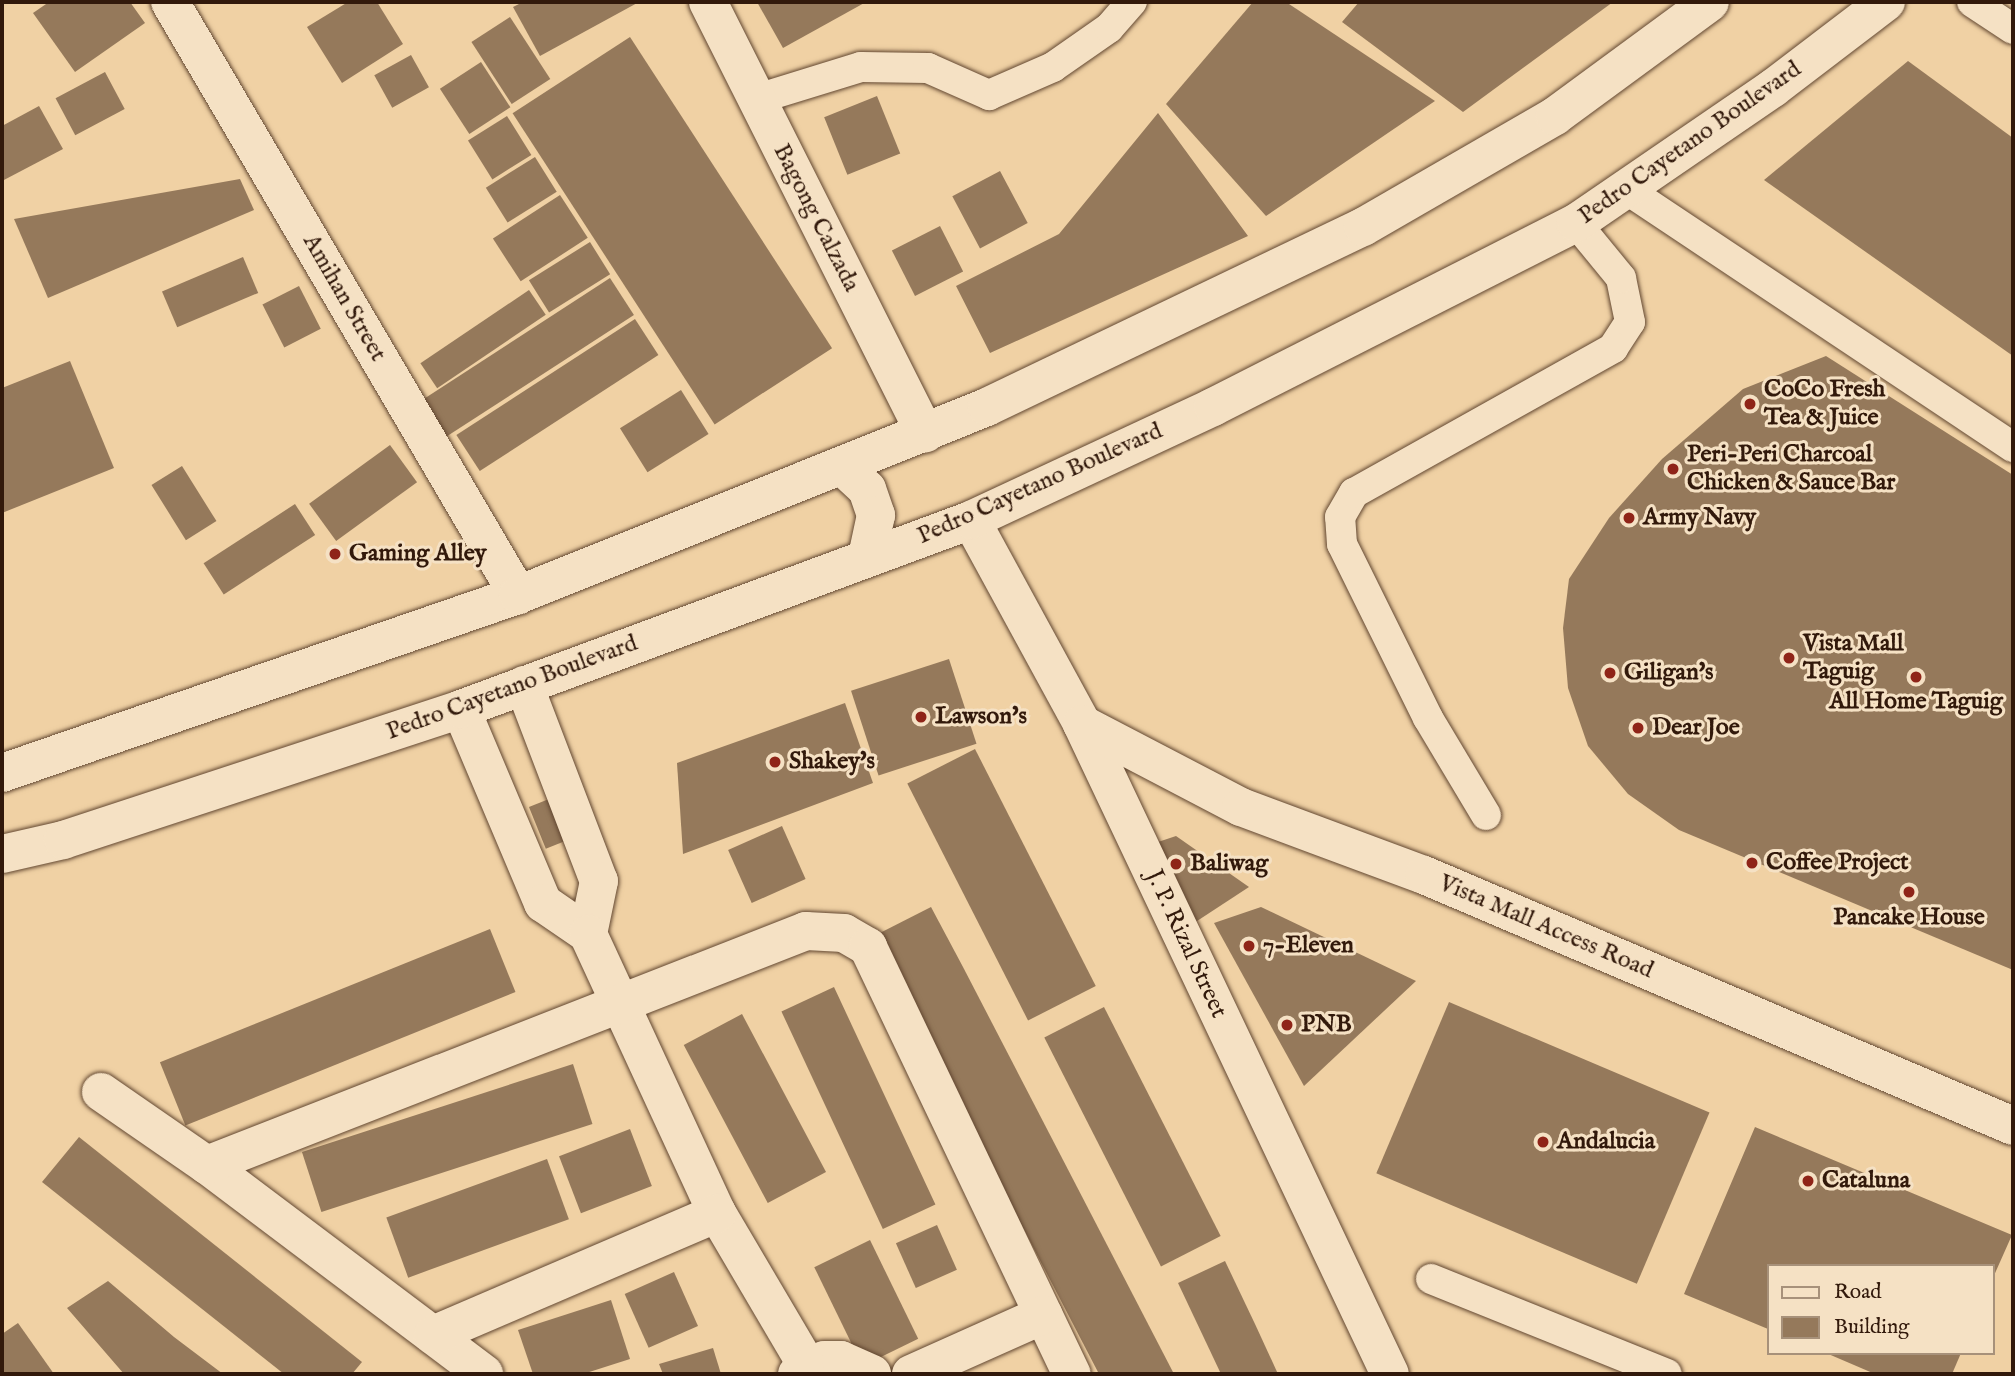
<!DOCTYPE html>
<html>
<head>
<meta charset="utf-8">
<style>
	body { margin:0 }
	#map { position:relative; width:2015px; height:1376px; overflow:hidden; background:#f0d1a4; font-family:"IM FELL English",serif }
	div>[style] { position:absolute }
	.building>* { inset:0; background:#95795b; transform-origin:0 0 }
	.roads { filter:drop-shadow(0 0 2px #624731) drop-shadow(0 0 2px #624731) }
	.lane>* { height:30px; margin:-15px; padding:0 15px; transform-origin:15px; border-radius:15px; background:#f5e1c4 }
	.street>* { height:38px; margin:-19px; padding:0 19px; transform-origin:19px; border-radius:19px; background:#f5e1c4 }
	.secondary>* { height:38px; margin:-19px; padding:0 19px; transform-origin:19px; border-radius:19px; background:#f5e1c4 }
	.dots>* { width:19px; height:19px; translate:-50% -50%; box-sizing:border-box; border:4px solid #f5e1c4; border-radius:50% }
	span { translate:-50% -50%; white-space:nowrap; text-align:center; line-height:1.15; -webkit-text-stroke:6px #f5e1c4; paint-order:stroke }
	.street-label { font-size:24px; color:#32190b }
	.poi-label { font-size:24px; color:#32190b; font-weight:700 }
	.left { translate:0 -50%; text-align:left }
	.frame { position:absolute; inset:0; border:4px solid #32190b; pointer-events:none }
	.legend { position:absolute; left:1767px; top:1264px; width:228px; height:91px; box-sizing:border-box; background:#f5e1c4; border:2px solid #a7917a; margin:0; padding:9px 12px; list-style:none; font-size:21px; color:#32190b }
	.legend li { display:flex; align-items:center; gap:14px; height:35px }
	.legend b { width:35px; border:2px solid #a7917a }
</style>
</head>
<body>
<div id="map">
	<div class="building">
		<div style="clip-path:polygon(49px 2px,130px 2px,145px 23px,75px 72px,33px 13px)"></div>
		<div style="clip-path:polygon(348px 2px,377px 2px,403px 44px,342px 83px,307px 27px)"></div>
		<div style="clip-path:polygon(523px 2px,639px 2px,540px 56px,513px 7px)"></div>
		<div style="clip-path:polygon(757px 2px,866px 2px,783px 48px)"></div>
		<div style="clip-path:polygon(1253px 2px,1286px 2px,1435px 101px,1266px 216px,1166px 104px)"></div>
		<div style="clip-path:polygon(1359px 2px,1613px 2px,1463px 112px,1342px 22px)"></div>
		<div style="left:510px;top:17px;width:74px;height:46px;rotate:57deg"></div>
		<div style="left:630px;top:37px;width:371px;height:140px;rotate:57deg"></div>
		<div style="left:411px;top:55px;width:37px;height:42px;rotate:61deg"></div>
		<div style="clip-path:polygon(1908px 61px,2013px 138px,2013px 356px,1764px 180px)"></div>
		<div style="left:481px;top:62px;width:54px;height:49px;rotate:57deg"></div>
		<div style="left:105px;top:72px;width:42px;height:56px;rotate:62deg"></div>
		<div style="left:877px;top:96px;width:62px;height:57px;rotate:68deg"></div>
		<div style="clip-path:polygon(39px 106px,63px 149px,2px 181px,2px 126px)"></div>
		<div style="clip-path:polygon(1158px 113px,1248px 236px,990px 353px,956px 286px,1059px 234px)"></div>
		<div style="left:507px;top:116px;width:46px;height:46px;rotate:58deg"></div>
		<div style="left:535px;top:157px;width:41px;height:58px;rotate:58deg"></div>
		<div style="left:1000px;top:171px;width:59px;height:54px;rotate:62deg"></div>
		<div style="clip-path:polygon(240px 179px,254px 210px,48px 298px,14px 219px)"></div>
		<div style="left:560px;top:195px;width:51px;height:80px;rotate:57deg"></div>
		<div style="left:940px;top:226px;width:51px;height:54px;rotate:63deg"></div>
		<div style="left:590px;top:242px;width:38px;height:72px;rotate:58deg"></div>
		<div style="left:243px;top:257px;width:39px;height:88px;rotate:67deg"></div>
		<div style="left:610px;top:278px;width:44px;height:223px;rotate:57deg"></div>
		<div style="left:299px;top:286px;width:48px;height:41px;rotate:63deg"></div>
		<div style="left:529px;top:290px;width:30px;height:131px;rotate:56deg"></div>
		<div style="left:635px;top:319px;width:43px;height:213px;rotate:57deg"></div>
		<div style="clip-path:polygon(1826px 356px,2013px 475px,2013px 970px,1679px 830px,1628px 794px,1588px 746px,1568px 688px,1563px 628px,1569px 579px,1609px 518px,1662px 459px,1743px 389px)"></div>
		<div style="clip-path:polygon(70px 361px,114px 468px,2px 513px,2px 388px)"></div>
		<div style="left:681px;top:390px;width:52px;height:72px;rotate:58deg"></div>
		<div style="left:390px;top:445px;width:46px;height:100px;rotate:54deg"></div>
		<div style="left:182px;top:466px;width:65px;height:36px;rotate:58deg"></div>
		<div style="left:295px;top:504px;width:37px;height:109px;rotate:57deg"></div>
		<div style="left:949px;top:659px;width:89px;height:103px;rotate:72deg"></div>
		<div style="clip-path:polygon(845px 703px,873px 783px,683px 854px,677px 763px)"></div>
		<div style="left:975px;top:749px;width:266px;height:76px;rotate:63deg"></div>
		<div style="left:554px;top:797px;width:45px;height:27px;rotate:68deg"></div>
		<div style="left:782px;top:826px;width:58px;height:59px;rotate:66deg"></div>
		<div style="clip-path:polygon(1176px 836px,1249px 887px,1194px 923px,1155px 843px)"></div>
		<div style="clip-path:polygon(931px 907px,963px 967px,1174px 1374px,1099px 1374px,872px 937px)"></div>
		<div style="clip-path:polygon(1261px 907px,1416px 981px,1304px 1086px,1214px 923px)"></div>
		<div style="left:490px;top:929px;width:68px;height:356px;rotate:68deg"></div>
		<div style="left:834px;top:987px;width:240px;height:58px;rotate:65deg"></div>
		<div style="left:1449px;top:1002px;width:283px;height:186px;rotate:23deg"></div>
		<div style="left:1104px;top:1007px;width:257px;height:67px;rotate:63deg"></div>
		<div style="left:742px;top:1014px;width:179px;height:66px;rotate:62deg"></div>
		<div style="left:573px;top:1064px;width:63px;height:285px;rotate:72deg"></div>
		<div style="clip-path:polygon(1755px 1127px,2012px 1235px,1992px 1280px,1992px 1266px,1768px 1266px,1768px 1329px,1684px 1294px)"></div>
		<div style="left:630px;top:1129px;width:61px;height:76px;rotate:69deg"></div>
		<div style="clip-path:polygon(79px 1137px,362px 1362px,352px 1374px,284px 1374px,42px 1182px)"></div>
		<div style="left:547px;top:1159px;width:64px;height:171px;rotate:70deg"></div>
		<div style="left:937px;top:1225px;width:49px;height:45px;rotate:66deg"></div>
		<div style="left:870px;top:1240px;width:110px;height:62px;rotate:64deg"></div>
		<div style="clip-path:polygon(1225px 1261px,1255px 1324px,1278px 1374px,1221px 1374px,1178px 1283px)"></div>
		<div style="left:674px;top:1272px;width:59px;height:54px;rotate:66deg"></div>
		<div style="clip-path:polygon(108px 1281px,174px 1337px,223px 1374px,124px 1374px,67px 1308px)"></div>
		<div style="clip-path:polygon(611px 1300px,630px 1359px,583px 1374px,533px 1374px,518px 1330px)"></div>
		<div style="clip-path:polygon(18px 1323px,54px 1374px,2px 1374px,2px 1334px)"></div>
		<div style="clip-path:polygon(713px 1348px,721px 1374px,663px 1374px,659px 1364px)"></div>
		<div style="clip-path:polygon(1826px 1353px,1961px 1353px,1952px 1374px,1875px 1374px)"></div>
	</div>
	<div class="roads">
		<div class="lane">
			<div style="left:1972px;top:2px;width:49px;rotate:33.4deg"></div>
			<div style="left:757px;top:99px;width:109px;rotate:-17.1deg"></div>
			<div style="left:861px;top:67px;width:67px;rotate:0.9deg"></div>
			<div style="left:928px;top:68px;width:67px;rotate:23.9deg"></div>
			<div style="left:989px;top:95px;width:70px;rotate:-23.6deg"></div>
			<div style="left:1053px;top:67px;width:68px;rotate:-34.9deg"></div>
			<div style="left:1109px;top:28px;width:35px;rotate:-49deg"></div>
			<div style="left:1629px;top:191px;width:462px;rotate:33.7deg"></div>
			<div style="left:1486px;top:815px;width:113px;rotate:-120.9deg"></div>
			<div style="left:1428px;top:718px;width:194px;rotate:-116.3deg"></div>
			<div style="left:1342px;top:544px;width:27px;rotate:-94deg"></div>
			<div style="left:1340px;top:517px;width:28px;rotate:-60deg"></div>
			<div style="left:1354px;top:493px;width:297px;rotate:-29.2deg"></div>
			<div style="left:1613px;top:348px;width:31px;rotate:-57deg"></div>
			<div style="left:1630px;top:322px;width:45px;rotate:-101.6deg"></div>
			<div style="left:1621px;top:278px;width:71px;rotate:-129.3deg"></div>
			<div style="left:1431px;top:1279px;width:254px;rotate:21.9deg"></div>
		</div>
		<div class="street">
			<div style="left:170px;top:2px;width:688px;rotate:59.59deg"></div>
			<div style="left:524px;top:685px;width:210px;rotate:69.1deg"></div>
			<div style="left:599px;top:881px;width:54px;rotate:101.7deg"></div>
			<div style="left:461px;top:709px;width:211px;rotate:67.1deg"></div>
			<div style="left:543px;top:903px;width:55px;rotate:34.6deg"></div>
			<div style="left:588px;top:934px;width:307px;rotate:65.2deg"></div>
			<div style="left:717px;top:1213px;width:178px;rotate:59.5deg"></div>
			<div style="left:101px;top:1092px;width:129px;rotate:34.6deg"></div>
			<div style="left:207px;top:1165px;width:347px;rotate:37deg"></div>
			<div style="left:207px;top:1165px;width:643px;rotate:-21.34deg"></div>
			<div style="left:806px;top:931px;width:38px;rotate:3deg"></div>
			<div style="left:844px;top:933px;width:28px;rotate:30deg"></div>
			<div style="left:868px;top:947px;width:473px;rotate:64.5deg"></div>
			<div style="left:433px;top:1335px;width:309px;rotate:-23.2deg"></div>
			<div style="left:797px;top:1374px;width:30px;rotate:-27deg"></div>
			<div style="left:824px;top:1360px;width:17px"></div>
			<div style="left:841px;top:1360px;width:34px;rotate:24deg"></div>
			<div style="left:911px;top:1374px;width:145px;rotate:-24.1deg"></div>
		</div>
		<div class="secondary">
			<div style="left:708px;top:2px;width:483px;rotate:63.3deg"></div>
			<div style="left:842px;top:466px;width:34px;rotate:43deg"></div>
			<div style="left:867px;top:489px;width:28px;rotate:71deg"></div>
			<div style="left:876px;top:515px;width:43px;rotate:102.1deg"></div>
			<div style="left:971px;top:520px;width:232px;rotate:61.4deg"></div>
			<div style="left:1082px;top:724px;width:719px;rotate:64.65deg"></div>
			<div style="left:1082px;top:724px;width:179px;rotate:27.6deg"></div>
			<div style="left:1241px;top:807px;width:195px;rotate:20.4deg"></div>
			<div style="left:1424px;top:875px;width:640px;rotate:23.08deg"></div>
			<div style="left:2px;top:773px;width:546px;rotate:-19.03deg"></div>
			<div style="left:518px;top:595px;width:505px;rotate:-21.84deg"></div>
			<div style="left:987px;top:407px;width:417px;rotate:-25.6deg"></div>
			<div style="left:1363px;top:227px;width:222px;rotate:-30deg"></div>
			<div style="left:1555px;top:116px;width:192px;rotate:-36.3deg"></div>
			<div style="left:2px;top:854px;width:63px;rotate:-12.9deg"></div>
			<div style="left:63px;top:840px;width:419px;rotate:-18.2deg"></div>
			<div style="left:461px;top:709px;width:544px;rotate:-20.33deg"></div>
			<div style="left:971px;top:520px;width:267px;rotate:-25deg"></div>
			<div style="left:1213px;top:407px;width:407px;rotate:-26.9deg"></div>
			<div style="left:1576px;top:223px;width:239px;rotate:-34.4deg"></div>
			<div style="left:1773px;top:88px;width:142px;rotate:-37.3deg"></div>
		</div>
	</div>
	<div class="dots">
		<div style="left:1750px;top:404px;background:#8f2418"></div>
		<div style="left:1673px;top:469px;background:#8f2418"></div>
		<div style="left:1629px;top:518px;background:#8f2418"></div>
		<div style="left:335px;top:554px;background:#8f2418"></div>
		<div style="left:1789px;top:658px;background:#8f2418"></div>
		<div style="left:1610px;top:673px;background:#8f2418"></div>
		<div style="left:1916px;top:677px;background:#8f2418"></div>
		<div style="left:921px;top:717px;background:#8f2418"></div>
		<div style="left:1638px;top:728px;background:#8f2418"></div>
		<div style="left:775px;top:762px;background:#8f2418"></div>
		<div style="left:1752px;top:863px;background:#8f2418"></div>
		<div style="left:1176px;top:864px;background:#8f2418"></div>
		<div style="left:1909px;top:892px;background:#8f2418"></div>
		<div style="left:1249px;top:946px;background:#8f2418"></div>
		<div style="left:1287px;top:1025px;background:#8f2418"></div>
		<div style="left:1543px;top:1142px;background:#8f2418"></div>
		<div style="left:1808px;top:1181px;background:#8f2418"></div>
	</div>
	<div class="street-label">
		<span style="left:1690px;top:143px;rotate:-35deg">Pedro Cayetano Boulevard</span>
		<span style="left:816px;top:218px;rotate:63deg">Bagong Calzada</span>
		<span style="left:344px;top:298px;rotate:60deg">Amihan Street</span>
		<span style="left:1040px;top:484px;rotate:-24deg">Pedro Cayetano Boulevard</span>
		<span style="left:512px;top:688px;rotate:-20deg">Pedro Cayetano Boulevard</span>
		<span style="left:1546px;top:927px;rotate:23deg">Vista Mall Access Road</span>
		<span style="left:1186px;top:944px;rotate:65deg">J. P. Rizal Street</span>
	</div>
	<div class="poi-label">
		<span class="left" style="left:1764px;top:404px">CoCo Fresh<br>Tea &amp; Juice</span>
		<span class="left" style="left:1687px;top:469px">Peri-Peri Charcoal<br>Chicken &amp; Sauce Bar</span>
		<span class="left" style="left:1643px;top:518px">Army Navy</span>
		<span class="left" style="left:349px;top:554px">Gaming Alley</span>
		<span class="left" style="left:1803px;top:658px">Vista Mall<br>Taguig</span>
		<span class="left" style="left:1624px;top:673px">Giligan's</span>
		<span style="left:1916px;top:702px">All Home Taguig</span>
		<span class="left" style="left:935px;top:717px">Lawson's</span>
		<span class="left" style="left:1652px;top:728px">Dear Joe</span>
		<span class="left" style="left:789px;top:762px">Shakey's</span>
		<span class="left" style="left:1766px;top:863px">Coffee Project</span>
		<span class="left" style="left:1190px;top:864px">Baliwag</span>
		<span style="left:1909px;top:918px">Pancake House</span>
		<span class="left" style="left:1263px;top:946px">7-Eleven</span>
		<span class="left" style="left:1301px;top:1025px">PNB</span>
		<span class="left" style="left:1557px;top:1142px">Andalucia</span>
		<span class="left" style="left:1822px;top:1181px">Cataluna</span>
	</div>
	<div class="frame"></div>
	<ul class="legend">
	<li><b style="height:9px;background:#f5e1c4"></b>Road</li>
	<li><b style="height:19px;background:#95795b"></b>Building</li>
	</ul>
</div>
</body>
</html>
